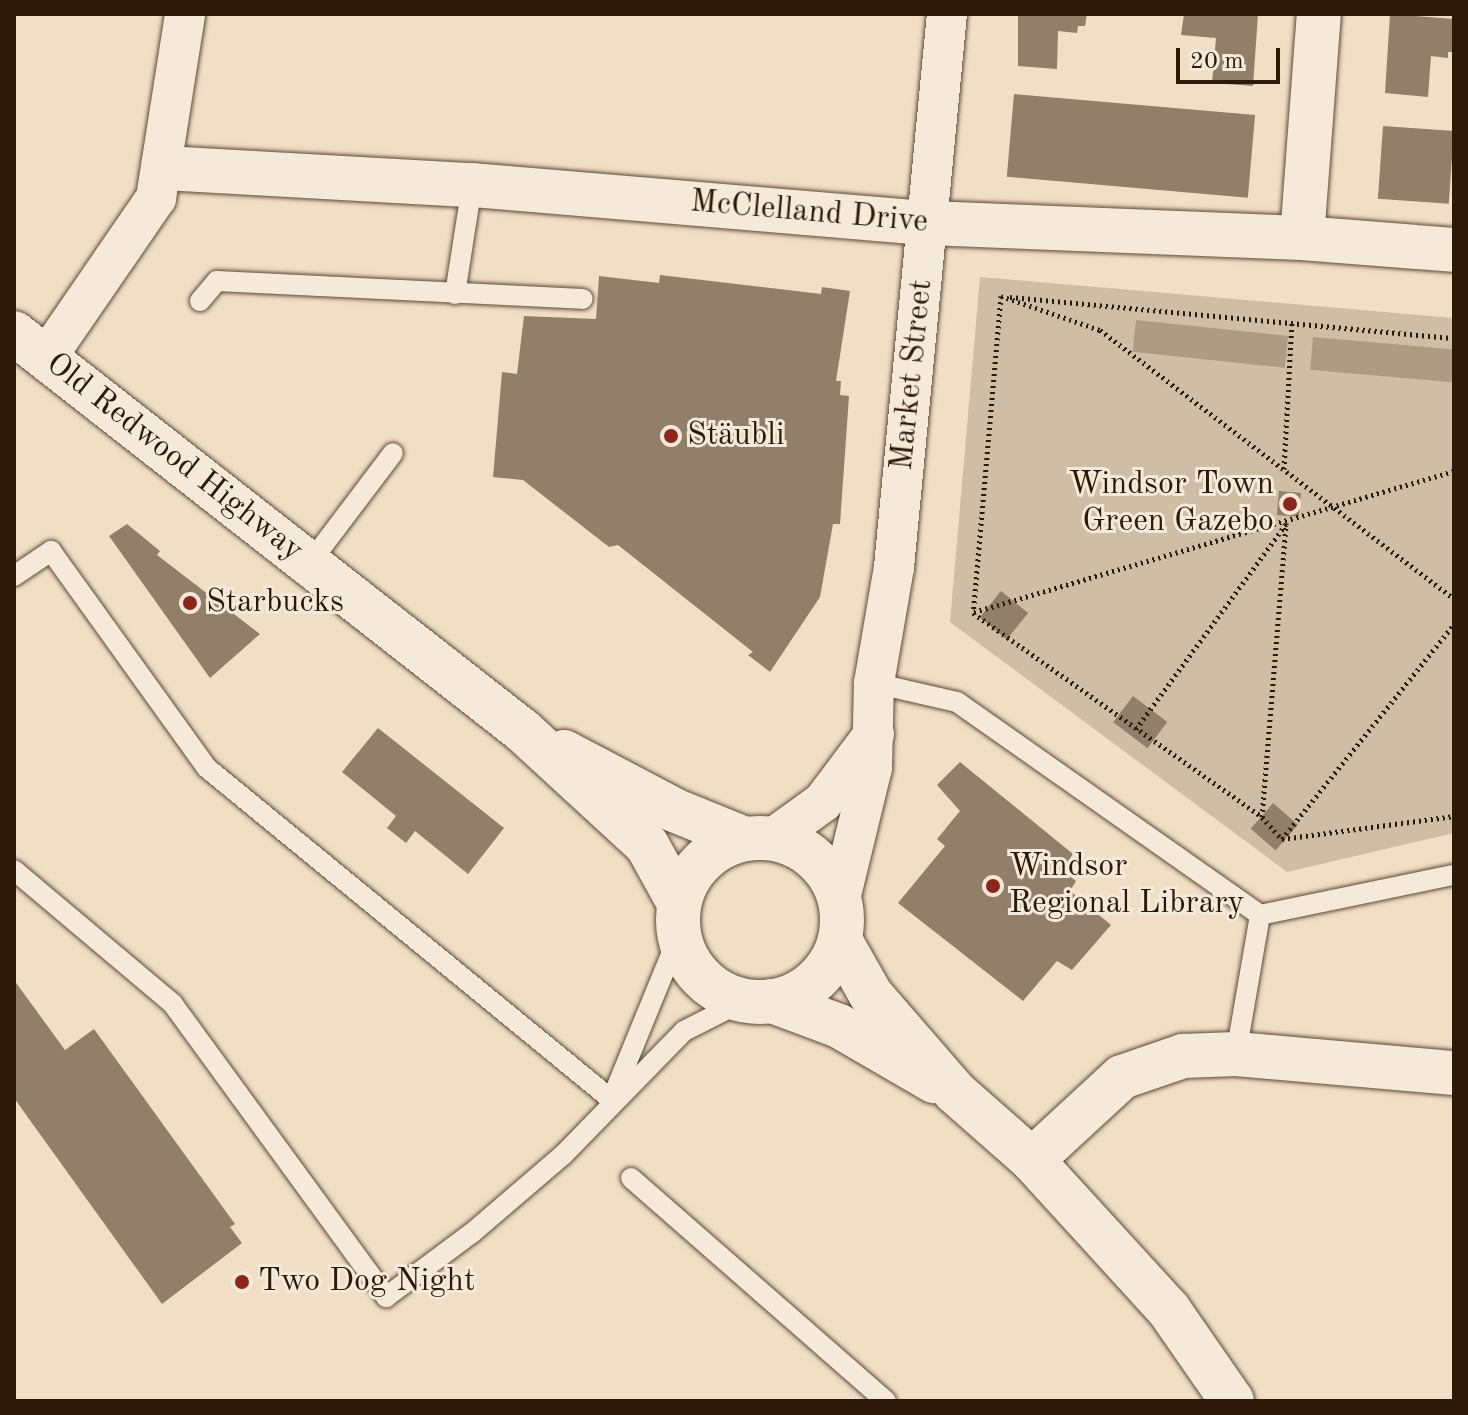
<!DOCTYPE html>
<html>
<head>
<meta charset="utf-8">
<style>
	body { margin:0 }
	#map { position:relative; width:1468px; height:1415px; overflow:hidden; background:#f0dec5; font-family:"Old Standard TT",serif }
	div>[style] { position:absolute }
	.green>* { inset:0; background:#cfbda5 }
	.water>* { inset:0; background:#ae9b84; transform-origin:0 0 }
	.building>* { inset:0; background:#927f6a; transform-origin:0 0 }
	.path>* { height:5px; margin-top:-2.5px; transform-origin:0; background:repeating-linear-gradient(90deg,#2d1907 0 2px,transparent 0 6px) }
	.roads { filter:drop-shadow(0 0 2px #5e4a36) drop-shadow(0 0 2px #5e4a36) }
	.lane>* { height:20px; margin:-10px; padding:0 10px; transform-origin:10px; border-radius:10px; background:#f5ead9 }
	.street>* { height:40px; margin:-20px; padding:0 20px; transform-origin:20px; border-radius:20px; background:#f5ead9 }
	.secondary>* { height:44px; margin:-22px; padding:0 22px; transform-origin:22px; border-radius:22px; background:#f5ead9 }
	.secondary>.ring { margin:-22px; padding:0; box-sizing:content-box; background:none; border:44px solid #f5ead9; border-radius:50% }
	.dots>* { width:22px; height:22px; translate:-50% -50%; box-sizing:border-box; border:4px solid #f5ead9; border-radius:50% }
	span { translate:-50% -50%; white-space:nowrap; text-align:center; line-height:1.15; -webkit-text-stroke:6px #f5ead9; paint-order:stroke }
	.street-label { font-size:32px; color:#2d1907 }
	.poi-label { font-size:32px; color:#2d1907 }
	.left { translate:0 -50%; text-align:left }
	.right { translate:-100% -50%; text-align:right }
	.frame { position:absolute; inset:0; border:16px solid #2d1907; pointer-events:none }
	.scale { position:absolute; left:1176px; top:48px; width:104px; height:36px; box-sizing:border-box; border:4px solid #2d1907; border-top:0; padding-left:10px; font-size:24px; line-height:28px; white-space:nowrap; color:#2d1907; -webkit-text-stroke:6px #f5ead9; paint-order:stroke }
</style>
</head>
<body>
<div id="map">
	<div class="green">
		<div style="clip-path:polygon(980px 277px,1454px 318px,1454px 833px,1287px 872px,950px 622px)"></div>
	</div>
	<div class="water">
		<div style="left:1136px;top:320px;width:153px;height:32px;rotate:6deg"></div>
		<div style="left:1313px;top:337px;width:142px;height:33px;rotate:5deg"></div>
	</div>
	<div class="building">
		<div style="clip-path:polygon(1018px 14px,1087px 14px,1085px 26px,1078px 26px,1077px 33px,1058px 31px,1057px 69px,1018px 66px)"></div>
		<div style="clip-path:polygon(1184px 14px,1258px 14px,1253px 86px,1212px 83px,1216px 38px,1181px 35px)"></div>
		<div style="clip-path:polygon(1390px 14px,1454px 19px,1454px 52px,1448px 52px,1448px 58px,1431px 56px,1428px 97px,1385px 93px)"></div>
		<div style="left:1014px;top:94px;width:242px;height:83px;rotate:5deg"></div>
		<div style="left:1383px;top:126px;width:71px;height:73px;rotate:4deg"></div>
		<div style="clip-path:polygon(660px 275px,821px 294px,822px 287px,850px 291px,836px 381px,841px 381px,840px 395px,849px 396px,840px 524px,833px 524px,820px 597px,770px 672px,748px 655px,753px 652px,618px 545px,609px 547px,523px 480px,493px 477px,502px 372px,517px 374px,524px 316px,596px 319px,599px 276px,659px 283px)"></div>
		<div style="left:1279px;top:491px;width:22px;height:24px;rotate:5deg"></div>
		<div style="clip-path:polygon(127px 524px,160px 551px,157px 555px,260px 634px,210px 678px,109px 536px)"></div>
		<div style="left:1001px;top:591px;width:35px;height:34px;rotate:39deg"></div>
		<div style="left:1133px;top:696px;width:43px;height:33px;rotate:37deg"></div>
		<div style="clip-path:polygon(378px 728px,504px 828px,468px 874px,415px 831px,406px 843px,387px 828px,396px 816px,342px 772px)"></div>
		<div style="clip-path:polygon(960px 762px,1073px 854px,1062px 870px,1076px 881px,1070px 891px,1111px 925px,1072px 970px,1057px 961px,1023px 1001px,898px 903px,945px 846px,937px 839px,960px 811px,937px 785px)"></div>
		<div style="left:1273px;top:803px;width:33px;height:34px;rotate:41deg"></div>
		<div style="clip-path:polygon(14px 980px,65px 1050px,94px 1029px,235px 1224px,230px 1227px,242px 1243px,162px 1304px,14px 1098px)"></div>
	</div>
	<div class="path">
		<div style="left:1001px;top:296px;width:318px;rotate:95deg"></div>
		<div style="left:973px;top:613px;width:354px;rotate:35.2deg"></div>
		<div style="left:1262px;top:817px;width:30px;rotate:48deg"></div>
		<div style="left:1282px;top:839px;width:174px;rotate:-7.6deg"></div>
		<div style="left:1001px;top:296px;width:105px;rotate:19deg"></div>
		<div style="left:1100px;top:330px;width:445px;rotate:37.2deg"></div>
		<div style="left:1010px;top:297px;width:446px;rotate:5.3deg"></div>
		<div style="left:1284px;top:469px;width:146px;rotate:-86.9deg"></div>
		<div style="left:974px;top:612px;width:500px;rotate:-16.37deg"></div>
		<div style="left:1136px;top:729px;width:254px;rotate:-53.8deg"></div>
		<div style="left:1262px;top:817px;width:295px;rotate:-85.3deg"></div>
		<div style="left:1282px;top:839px;width:275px;rotate:-51.3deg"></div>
	</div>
	<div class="roads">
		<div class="lane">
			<div style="left:455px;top:294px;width:110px;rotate:-81.1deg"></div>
			<div style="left:200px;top:301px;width:26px;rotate:-50deg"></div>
			<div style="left:217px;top:281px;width:366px;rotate:2.8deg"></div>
			<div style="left:309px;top:564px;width:139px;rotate:-52.9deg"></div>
			<div style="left:14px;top:576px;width:45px;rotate:-34deg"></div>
			<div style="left:51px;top:551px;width:267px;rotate:54.3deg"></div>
			<div style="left:207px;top:768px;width:524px;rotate:39.34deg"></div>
			<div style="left:874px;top:683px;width:85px;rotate:12.9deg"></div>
			<div style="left:957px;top:702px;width:370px;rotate:35.1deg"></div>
			<div style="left:1260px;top:915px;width:141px;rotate:99.8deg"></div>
			<div style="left:14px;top:870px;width:207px;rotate:40.1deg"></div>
			<div style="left:172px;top:1003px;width:364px;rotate:53.9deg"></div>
			<div style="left:386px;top:1297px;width:107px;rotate:-36.7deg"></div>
			<div style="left:472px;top:1233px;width:120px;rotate:-40.6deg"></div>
			<div style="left:563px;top:1155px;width:173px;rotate:-45.7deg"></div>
			<div style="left:684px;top:1031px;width:68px;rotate:-26.9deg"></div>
			<div style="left:1260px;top:915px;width:198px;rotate:-11.7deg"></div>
			<div style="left:613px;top:1096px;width:174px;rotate:-67.7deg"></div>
			<div style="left:631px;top:1178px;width:339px;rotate:41.2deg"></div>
		</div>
		<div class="street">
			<div style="left:46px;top:358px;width:194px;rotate:-55.5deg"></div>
			<div style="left:156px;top:198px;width:186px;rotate:-81deg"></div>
			<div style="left:772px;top:839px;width:63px;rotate:-36deg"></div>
			<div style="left:823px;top:802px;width:85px;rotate:-53.1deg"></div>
			<div style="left:840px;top:899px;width:135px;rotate:-76.3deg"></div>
			<div style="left:872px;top:768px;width:85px;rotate:-88.7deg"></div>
			<div style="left:874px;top:683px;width:118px;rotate:-80.2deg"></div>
			<div style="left:894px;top:567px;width:556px;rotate:-84.53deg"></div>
		</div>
		<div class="secondary">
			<div style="left:164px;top:168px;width:308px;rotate:3.2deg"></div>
			<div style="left:472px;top:185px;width:459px;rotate:4.8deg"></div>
			<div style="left:929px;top:223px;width:373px;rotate:2.3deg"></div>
			<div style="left:1302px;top:238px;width:152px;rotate:4.5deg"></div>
			<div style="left:1302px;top:238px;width:225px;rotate:-85.7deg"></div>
			<div style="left:14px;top:333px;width:646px;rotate:38.02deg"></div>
			<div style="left:523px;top:731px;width:168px;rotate:42.6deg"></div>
			<div style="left:647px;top:845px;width:66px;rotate:61.1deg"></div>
			<div style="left:564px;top:752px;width:124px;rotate:27.8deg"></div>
			<div style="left:674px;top:810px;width:77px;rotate:22.2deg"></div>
			<div class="ring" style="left:678px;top:838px;width:120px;height:120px"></div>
			<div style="left:840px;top:940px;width:63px;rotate:60.6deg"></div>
			<div style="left:871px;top:995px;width:128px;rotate:49.1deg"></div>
			<div style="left:955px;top:1092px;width:103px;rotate:41.4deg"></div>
			<div style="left:1032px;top:1160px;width:203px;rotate:47.6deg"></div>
			<div style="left:1169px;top:1310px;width:111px;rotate:55.3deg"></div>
			<div style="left:772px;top:1001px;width:72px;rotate:20.5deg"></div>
			<div style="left:839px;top:1026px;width:110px;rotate:30.1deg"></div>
			<div style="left:1032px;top:1160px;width:122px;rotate:-42.7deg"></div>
			<div style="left:1122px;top:1077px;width:65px;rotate:-19deg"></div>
			<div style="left:1183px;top:1056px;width:53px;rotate:-2.2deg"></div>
			<div style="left:1236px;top:1054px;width:219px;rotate:5deg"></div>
		</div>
	</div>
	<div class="dots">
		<div style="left:671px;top:436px;background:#8f2418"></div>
		<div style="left:1290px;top:504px;background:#8f2418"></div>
		<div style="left:190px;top:603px;background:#8f2418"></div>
		<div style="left:993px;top:886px;background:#8f2418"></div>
		<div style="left:242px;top:1282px;background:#8f2418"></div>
	</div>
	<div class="street-label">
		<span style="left:809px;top:213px;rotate:5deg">McClelland Drive</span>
		<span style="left:913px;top:375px;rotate:-84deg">Market Street</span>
		<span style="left:174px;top:458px;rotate:38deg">Old Redwood Highway</span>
	</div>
	<div class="poi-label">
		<span class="left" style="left:687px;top:436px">Stäubli</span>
		<span class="right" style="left:1274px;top:504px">Windsor Town<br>Green Gazebo</span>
		<span class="left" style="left:206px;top:603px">Starbucks</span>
		<span class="left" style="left:1009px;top:886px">Windsor<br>Regional Library</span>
		<span class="left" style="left:258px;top:1282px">Two Dog Night</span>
	</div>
	<div class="frame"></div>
	<div class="scale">20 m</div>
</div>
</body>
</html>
